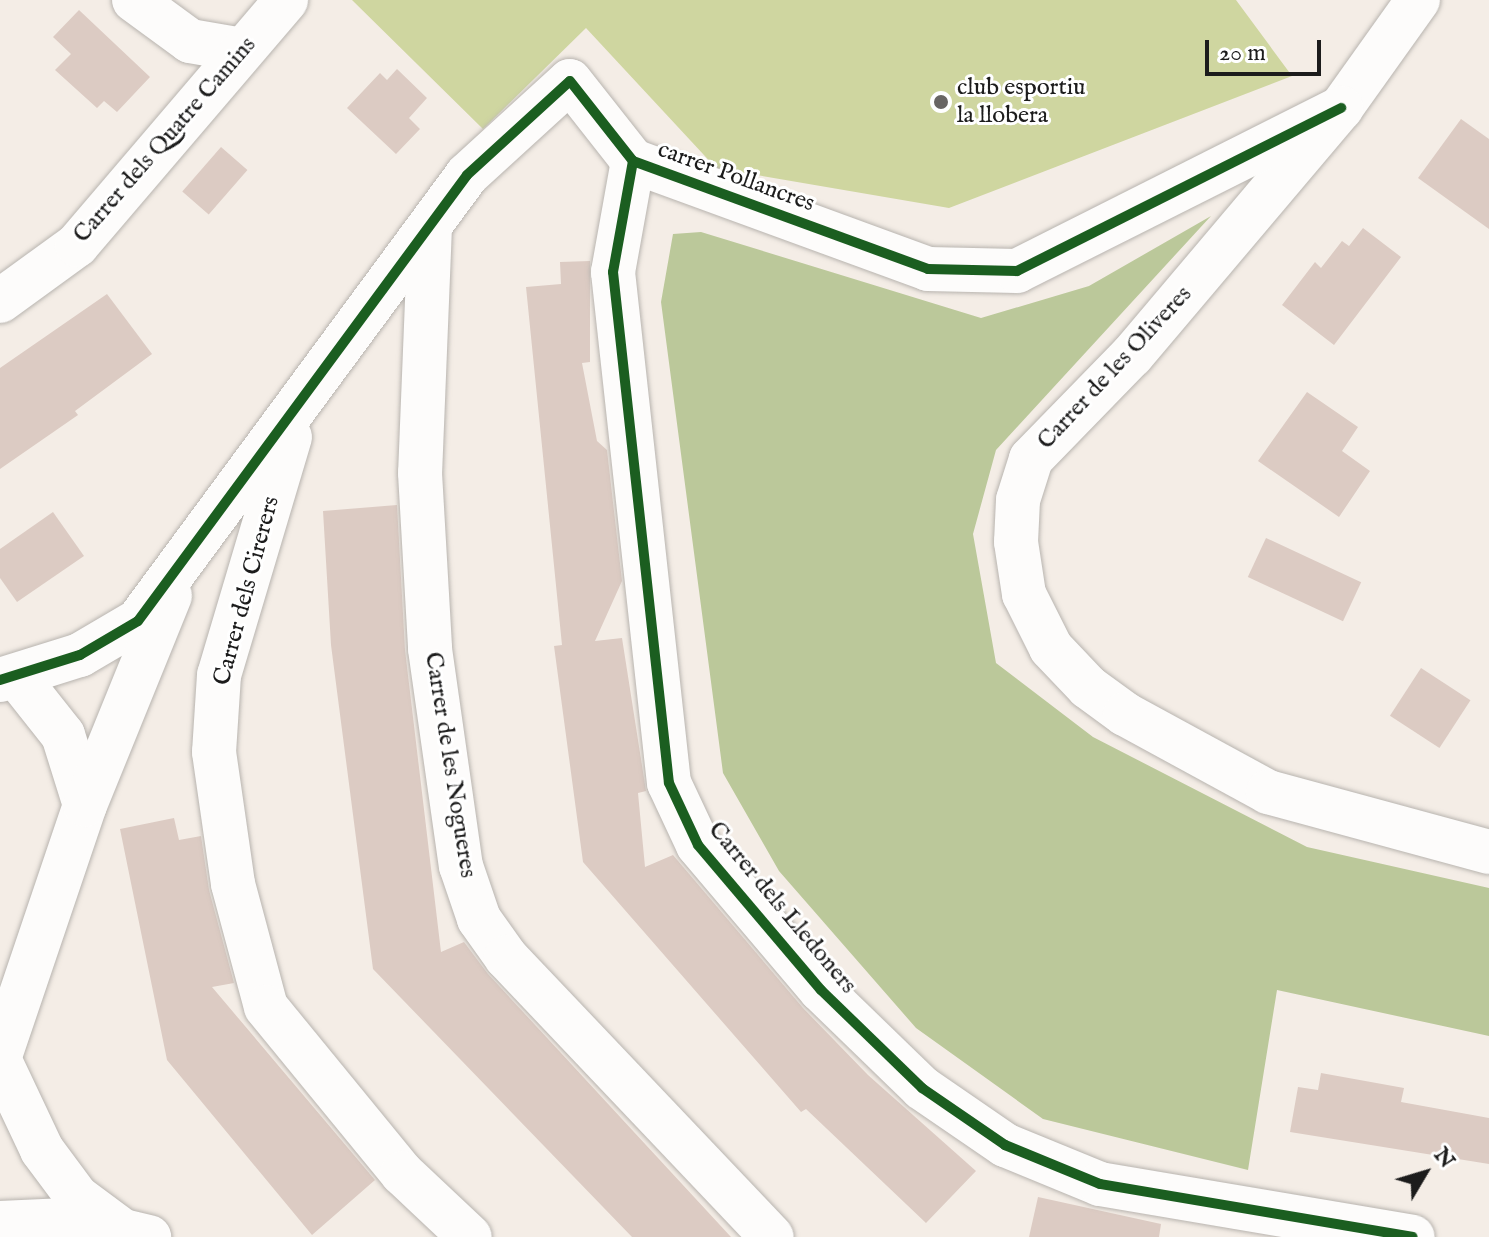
<!DOCTYPE html>
<html>
<head>
<meta charset="utf-8">
<style>
	body { margin:0 }
	#map { position:relative; width:1489px; height:1237px; overflow:hidden; background:#f4ede6; font-family:"IM FELL English",serif }
	div>[style] { position:absolute }
	.green>* { inset:0; background:#cfd6a0 }
	.forest>* { inset:0; background:#bbc89a }
	.building>* { inset:0; background:#dccbc3; transform-origin:0 0 }
	.roads { filter:drop-shadow(0 0 2px #b8b4af) drop-shadow(0 0 2px #b8b4af) }
	.minor>* { height:44px; margin:-22px; padding:0 22px; transform-origin:22px; border-radius:22px; background:#fdfcfb }
	.cycleway>* { height:10px; margin:-5px; padding:0 5px; transform-origin:5px; border-radius:5px; background:#1b5e20 }
	.dots>* { width:22px; height:22px; translate:-50% -50%; box-sizing:border-box; border:4px solid #fff; border-radius:50% }
	span { translate:-50% -50%; white-space:nowrap; text-align:center; line-height:1.15; -webkit-text-stroke:6px #fff; paint-order:stroke }
	.poi-label { font-size:24px; color:#1c1c1c }
	.left { translate:0 -50%; text-align:left }
	.street-label { font-size:24px; color:#1c1c1c }
	.north { position:absolute; left:1385px; top:1133px; width:80px; height:80px; -webkit-text-stroke:6px #fff; paint-order:stroke; rotate:52deg; font-size:22px; font-weight:700; line-height:32px; text-align:center; color:#1c1c1c }
	.north::after { content:''; display:block; margin:auto; width:28px; height:36px; background:#1c1c1c; clip-path:polygon(50% 0,100% 100%,50% 72%,0 100%) }
	.scale { position:absolute; left:1205px; top:40px; width:116px; height:36px; box-sizing:border-box; border:4px solid #1c1c1c; border-top:0; padding-left:10px; font-size:24px; line-height:28px; white-space:nowrap; color:#1c1c1c; -webkit-text-stroke:6px #fff; paint-order:stroke }
</style>
</head>
<body>
<div id="map">
	<div class="green">
		<div style="clip-path:polygon(352px 0,1236px 0,1292px 76px,949px 208px,716px 168px,586px 28px,483px 129px)"></div>
	</div>
	<div class="forest">
		<div style="clip-path:polygon(1211px 216px,996px 450px,973px 534px,996px 663px,1093px 737px,1307px 847px,1489px 888px,1489px 1036px,1277px 990px,1248px 1170px,1043px 1119px,916px 1028px,779px 871px,723px 773px,661px 302px,673px 234px,701px 232px,981px 318px,1089px 286px)"></div>
	</div>
	<div class="building">
		<div style="clip-path:polygon(79px 10px,150px 77px,117px 112px,104px 101px,97px 108px,55px 70px,71px 54px,53px 37px)"></div>
		<div style="clip-path:polygon(397px 69px,427px 98px,409px 118px,420px 129px,396px 154px,347px 108px,380px 73px,387px 80px)"></div>
		<div style="clip-path:polygon(1461px 119px,1489px 139px,1489px 229px,1418px 178px)"></div>
		<div style="left:221px;top:147px;width:35px;height:59px;rotate:41deg"></div>
		<div style="clip-path:polygon(1363px 228px,1401px 257px,1334px 345px,1282px 305px,1315px 262px,1321px 268px,1342px 241px,1349px 246px)"></div>
		<div style="clip-path:polygon(590px 261px,590px 362px,582px 363px,597px 441px,607px 450px,622px 581px,595px 641px,622px 638px,646px 791px,638px 793px,645px 867px,673px 855px,803px 1008px,868px 1075px,976px 1171px,926px 1223px,806px 1109px,801px 1112px,583px 862px,554px 646px,562px 645px,526px 287px,561px 284px,560px 262px)"></div>
		<div style="clip-path:polygon(107px 294px,152px 354px,75px 411px,78px 415px,0 469px,0 368px)"></div>
		<div style="clip-path:polygon(1307px 392px,1358px 427px,1342px 451px,1370px 471px,1339px 517px,1258px 461px)"></div>
		<div style="clip-path:polygon(397px 505px,405px 650px,441px 952px,464px 942px,488px 974px,731px 1237px,632px 1237px,373px 969px,331px 645px,323px 511px)"></div>
		<div style="clip-path:polygon(53px 512px,84px 556px,17px 602px,0 578px,0 549px)"></div>
		<div style="left:1266px;top:538px;width:105px;height:43px;rotate:25deg"></div>
		<div style="left:1421px;top:668px;width:59px;height:57px;rotate:33deg"></div>
		<div style="clip-path:polygon(174px 818px,179px 840px,201px 836px,209px 890px,234px 983px,212px 987px,375px 1180px,312px 1235px,167px 1060px,120px 829px)"></div>
		<div style="clip-path:polygon(1321px 1073px,1404px 1088px,1401px 1102px,1489px 1118px,1489px 1164px,1290px 1132px,1298px 1087px,1318px 1090px)"></div>
		<div style="clip-path:polygon(1038px 1197px,1161px 1224px,1159px 1237px,1029px 1237px)"></div>
	</div>
	<div class="roads">
		<div class="minor">
			<div style="left:134px;top:0;width:69px;rotate:36.2deg"></div>
			<div style="left:190px;top:41px;width:53px;rotate:9.8deg"></div>
			<div style="left:1418px;top:0;width:133px;rotate:125.5deg"></div>
			<div style="left:1341px;top:108px;width:324px;rotate:130.2deg"></div>
			<div style="left:1132px;top:355px;width:145px;rotate:134.2deg"></div>
			<div style="left:1031px;top:459px;width:43px;rotate:107.6deg"></div>
			<div style="left:1018px;top:500px;width:42px;rotate:92.7deg"></div>
			<div style="left:1016px;top:542px;width:53px;rotate:81.3deg"></div>
			<div style="left:1024px;top:594px;width:60px;rotate:63.4deg"></div>
			<div style="left:1051px;top:648px;width:54px;rotate:46.5deg"></div>
			<div style="left:1088px;top:687px;width:46px;rotate:36.1deg"></div>
			<div style="left:1125px;top:714px;width:163px;rotate:28.6deg"></div>
			<div style="left:1268px;top:792px;width:229px;rotate:15.2deg"></div>
			<div style="left:633px;top:161px;width:113px;rotate:100.2deg"></div>
			<div style="left:613px;top:272px;width:514px;rotate:83.75deg"></div>
			<div style="left:669px;top:783px;width:68px;rotate:64.9deg"></div>
			<div style="left:698px;top:845px;width:190px;rotate:49.7deg"></div>
			<div style="left:821px;top:990px;width:141px;rotate:44.1deg"></div>
			<div style="left:922px;top:1088px;width:101px;rotate:34.5deg"></div>
			<div style="left:1005px;top:1145px;width:103px;rotate:22.3deg"></div>
			<div style="left:1100px;top:1184px;width:317px;rotate:9.6deg"></div>
			<div style="left:430px;top:226px;width:247px;rotate:92.3deg"></div>
			<div style="left:420px;top:473px;width:176px;rotate:86.7deg"></div>
			<div style="left:430px;top:649px;width:219px;rotate:81.9deg"></div>
			<div style="left:461px;top:866px;width:56px;rotate:71.2deg"></div>
			<div style="left:479px;top:919px;width:47px;rotate:54.6deg"></div>
			<div style="left:506px;top:957px;width:386px;rotate:46.5deg"></div>
			<div style="left:0;top:301px;width:95px;rotate:-36deg"></div>
			<div style="left:77px;top:245px;width:322px;rotate:-49.5deg"></div>
			<div style="left:290px;top:437px;width:248px;rotate:106.6deg"></div>
			<div style="left:219px;top:675px;width:77px;rotate:93.7deg"></div>
			<div style="left:214px;top:752px;width:133px;rotate:81.8deg"></div>
			<div style="left:233px;top:884px;width:127px;rotate:75deg"></div>
			<div style="left:266px;top:1007px;width:215px;rotate:50.7deg"></div>
			<div style="left:402px;top:1173px;width:93px;rotate:43.3deg"></div>
			<div style="left:17px;top:677px;width:74px;rotate:51.6deg"></div>
			<div style="left:63px;top:735px;width:73px;rotate:72.6deg"></div>
			<div style="left:0;top:680px;width:84px;rotate:-17.4deg"></div>
			<div style="left:80px;top:655px;width:67px;rotate:-30.4deg"></div>
			<div style="left:138px;top:621px;width:554px;rotate:-53.58deg"></div>
			<div style="left:467px;top:175px;width:139px;rotate:-42.4deg"></div>
			<div style="left:570px;top:81px;width:102px;rotate:51.8deg"></div>
			<div style="left:633px;top:161px;width:314px;rotate:20.1deg"></div>
			<div style="left:928px;top:269px;width:89px;rotate:1.3deg"></div>
			<div style="left:1017px;top:271px;width:363px;rotate:-26.7deg"></div>
			<div style="left:0;top:1056px;width:265px;rotate:-71.3deg"></div>
			<div style="left:85px;top:805px;width:226px;rotate:-67.9deg"></div>
			<div style="left:0;top:1061px;width:98px;rotate:64.7deg"></div>
			<div style="left:42px;top:1150px;width:59px;rotate:53.3deg"></div>
			<div style="left:77px;top:1197px;width:57px;rotate:36.5deg"></div>
			<div style="left:123px;top:1231px;width:27px;rotate:13deg"></div>
			<div style="left:0;top:1223px;width:66px;rotate:-2.6deg"></div>
			<div style="left:66px;top:1220px;width:48px;rotate:10.8deg"></div>
		</div>
	</div>
	<div class="cycleway">
		<div style="left:633px;top:161px;width:113px;rotate:100.2deg"></div>
		<div style="left:613px;top:272px;width:514px;rotate:83.75deg"></div>
		<div style="left:669px;top:783px;width:68px;rotate:64.9deg"></div>
		<div style="left:698px;top:845px;width:190px;rotate:49.7deg"></div>
		<div style="left:821px;top:990px;width:141px;rotate:44.1deg"></div>
		<div style="left:922px;top:1088px;width:101px;rotate:34.5deg"></div>
		<div style="left:1005px;top:1145px;width:103px;rotate:22.3deg"></div>
		<div style="left:1100px;top:1184px;width:317px;rotate:9.6deg"></div>
		<div style="left:0;top:680px;width:84px;rotate:-17.4deg"></div>
		<div style="left:80px;top:655px;width:67px;rotate:-30.4deg"></div>
		<div style="left:138px;top:621px;width:554px;rotate:-53.58deg"></div>
		<div style="left:467px;top:175px;width:139px;rotate:-42.4deg"></div>
		<div style="left:570px;top:81px;width:102px;rotate:51.8deg"></div>
		<div style="left:633px;top:161px;width:314px;rotate:20.1deg"></div>
		<div style="left:928px;top:269px;width:89px;rotate:1.3deg"></div>
		<div style="left:1017px;top:271px;width:363px;rotate:-26.7deg"></div>
	</div>
	<div class="dots">
		<div style="left:941px;top:102px;background:#686563"></div>
	</div>
	<div class="poi-label">
		<span class="left" style="left:957px;top:102px">club esportiu<br>la llobera</span>
	</div>
	<div class="street-label">
		<span style="left:165px;top:140px;rotate:-49deg">Carrer dels Quatre Camins</span>
		<span style="left:736px;top:177px;rotate:20deg">carrer Pollancres</span>
		<span style="left:1115px;top:368px;rotate:-47deg">Carrer de les Oliveres</span>
		<span style="left:247px;top:591px;rotate:-75deg">Carrer dels Cirerers</span>
		<span style="left:450px;top:765px;rotate:81deg">Carrer de les Nogueres</span>
		<span style="left:782px;top:908px;rotate:50deg">Carrer dels Lledoners</span>
	</div>
	<div class="north">N</div>
	<div class="scale">20 m</div>
</div>
</body>
</html>
